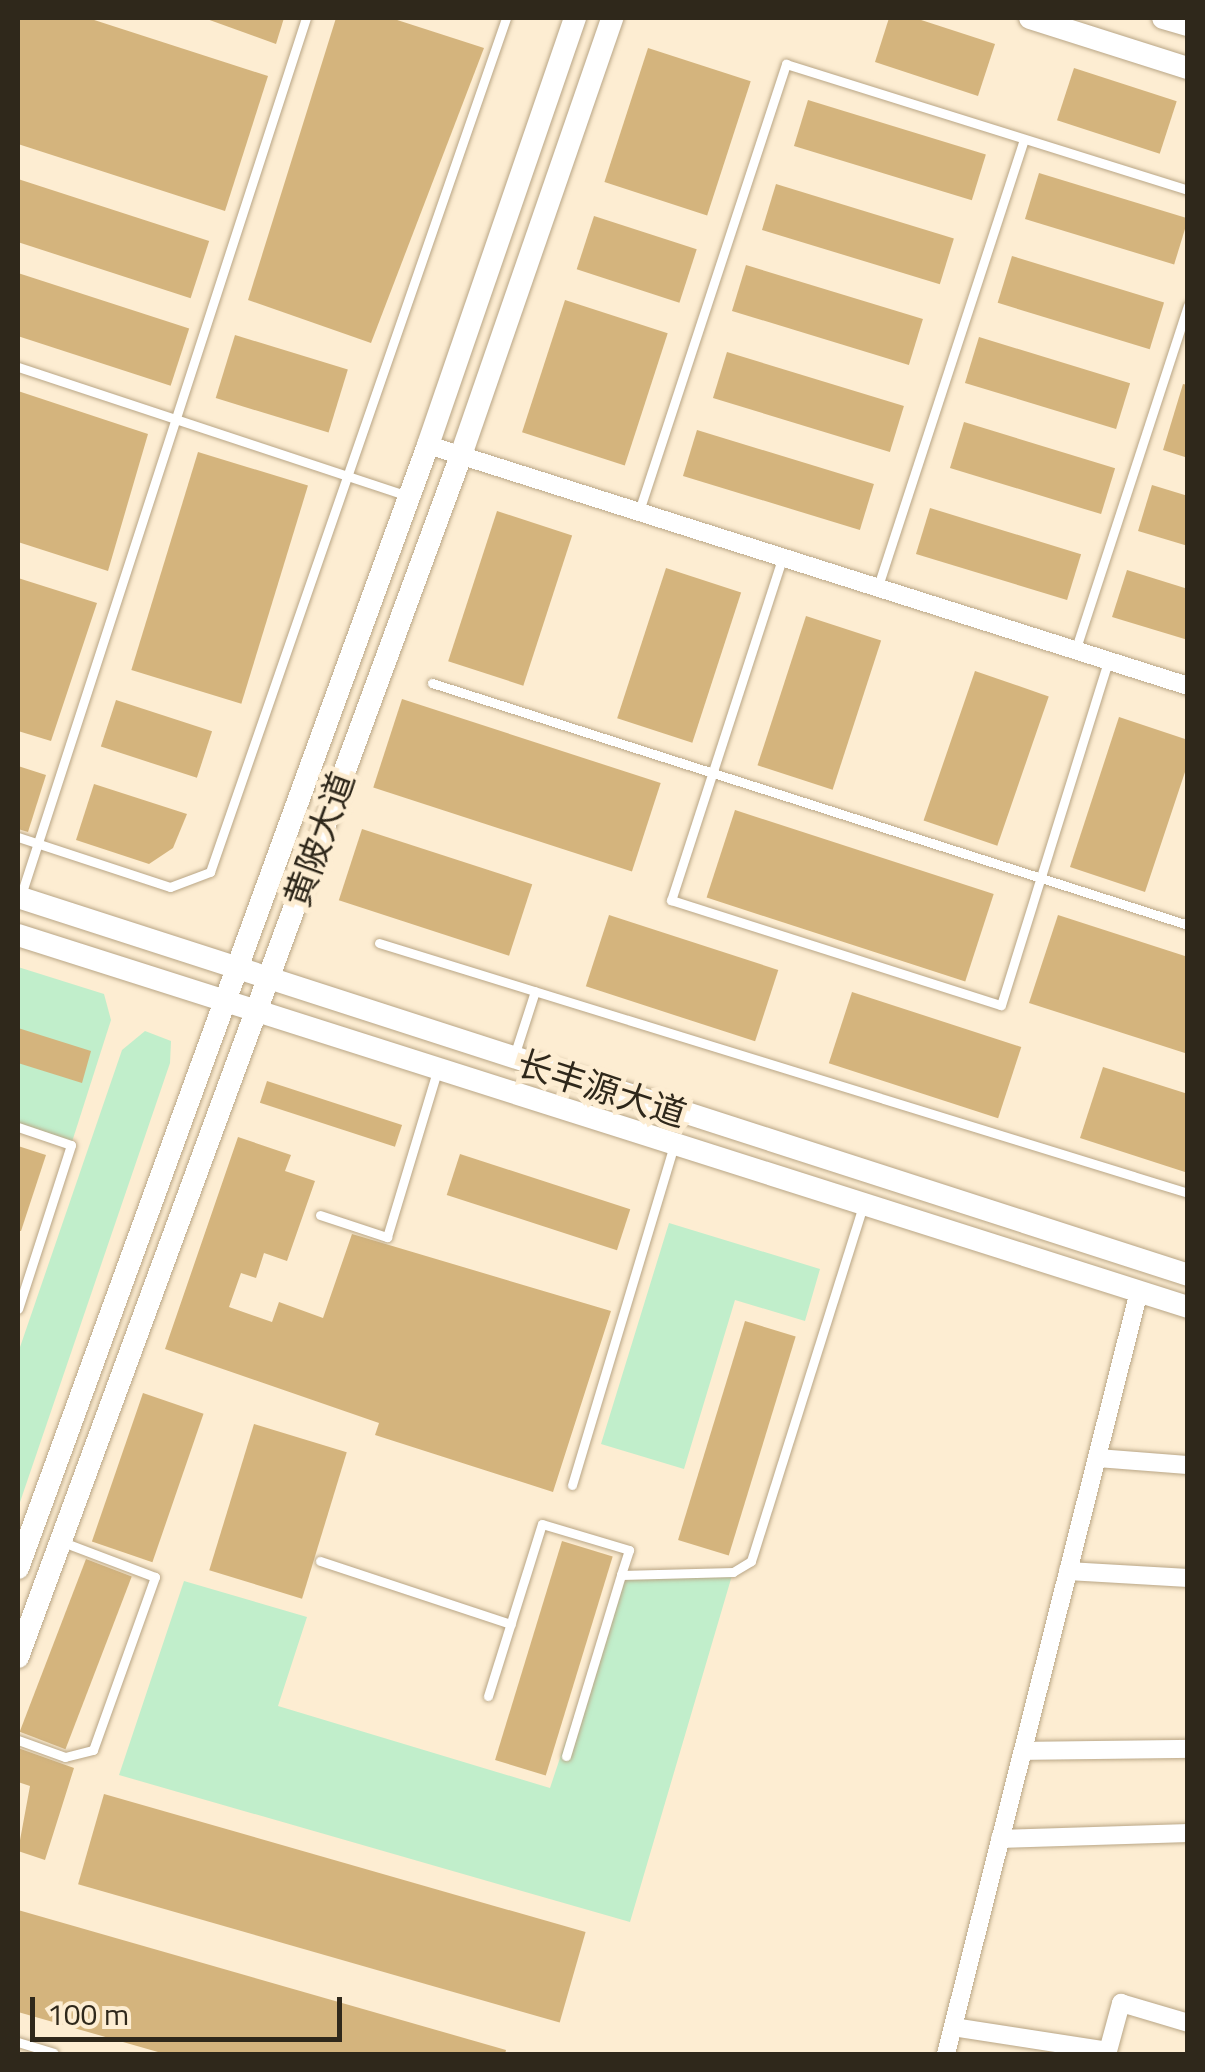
<!DOCTYPE html>
<html>
<head>
<meta charset="utf-8">
<style>
	body { margin:0 }
	#map { position:relative; width:1205px; height:2072px; overflow:hidden; background:#fdedd2; font-family:"Titillium Web","Noto Sans SC",sans-serif }
	div>[style] { position:absolute }
	.green>* { inset:0; background:#c1eecb }
	.building>* { inset:0; background:#d4b47d; transform-origin:0 0 }
	.roads { filter:drop-shadow(0 0 2px #b9a686) drop-shadow(0 0 2px #b9a686) }
	.lane>* { height:9px; margin:-4.5px; padding:0 4.5px; transform-origin:4.5px; border-radius:4.5px; background:#fff }
	.street>* { height:18px; margin:-9px; padding:0 9px; transform-origin:9px; border-radius:9px; background:#fff }
	.secondary>* { height:22px; margin:-11px; padding:0 11px; transform-origin:11px; border-radius:11px; background:#fff }
	span { translate:-50% -50%; white-space:nowrap; text-align:center; line-height:1.15; -webkit-text-stroke:10px #fdedd2; paint-order:stroke }
	.street-label { font-size:35px; color:#2f281b }
	.frame { position:absolute; inset:0; border:20px solid #2f281b; pointer-events:none }
	.scale { position:absolute; left:30px; top:1997px; width:312px; height:45px; box-sizing:border-box; border:5px solid #2f281b; border-top:0; padding-left:12px; font-size:30px; line-height:35px; white-space:nowrap; color:#2f281b; -webkit-text-stroke:8px #fdedd2; paint-order:stroke }
</style>
</head>
<body>
<div id="map">
	<div class="green">
		<div style="clip-path:polygon(18px 967px,104px 994px,111px 1020px,71px 1145px,18px 1127px)"></div>
		<div style="clip-path:polygon(145px 1031px,171px 1041px,170px 1063px,18px 1508px,18px 1353px,122px 1050px)"></div>
		<div style="clip-path:polygon(669px 1223px,820px 1269px,805px 1321px,735px 1300px,684px 1469px,601px 1444px)"></div>
		<div style="clip-path:polygon(733px 1572px,630px 1922px,119px 1775px,184px 1581px,307px 1617px,278px 1706px,550px 1788px,621px 1575px)"></div>
	</div>
	<div class="building">
		<div style="clip-path:polygon(20px 18px,88px 18px,268px 76px,225px 211px,18px 144px)"></div>
		<div style="clip-path:polygon(204px 18px,284px 18px,276px 44px)"></div>
		<div style="clip-path:polygon(336px 18px,391px 18px,484px 48px,371px 343px,248px 300px)"></div>
		<div style="clip-path:polygon(889px 18px,915px 18px,995px 44px,978px 96px,875px 62px)"></div>
		<div style="left:648px;top:48px;width:108px;height:141px;rotate:18deg"></div>
		<div style="left:1074px;top:68px;width:108px;height:55px;rotate:18deg"></div>
		<div style="left:808px;top:100px;width:186px;height:48px;rotate:17deg"></div>
		<div style="left:1039px;top:173px;width:156px;height:48px;rotate:17deg"></div>
		<div style="left:18px;top:179px;width:201px;height:60px;rotate:18deg"></div>
		<div style="left:776px;top:184px;width:186px;height:48px;rotate:17deg"></div>
		<div style="left:594px;top:216px;width:108px;height:56px;rotate:18deg"></div>
		<div style="left:1012px;top:256px;width:159px;height:49px;rotate:17deg"></div>
		<div style="left:746px;top:265px;width:185px;height:48px;rotate:17deg"></div>
		<div style="left:18px;top:273px;width:180px;height:60px;rotate:18deg"></div>
		<div style="left:565px;top:300px;width:108px;height:139px;rotate:18deg"></div>
		<div style="left:235px;top:335px;width:118px;height:66px;rotate:17deg"></div>
		<div style="left:979px;top:337px;width:158px;height:48px;rotate:17deg"></div>
		<div style="left:727px;top:352px;width:185px;height:48px;rotate:17deg"></div>
		<div style="clip-path:polygon(1183px 384px,1188px 385px,1188px 458px,1163px 450px)"></div>
		<div style="clip-path:polygon(18px 391px,148px 434px,108px 571px,18px 542px)"></div>
		<div style="left:964px;top:422px;width:158px;height:48px;rotate:17deg"></div>
		<div style="left:697px;top:430px;width:185px;height:48px;rotate:17deg"></div>
		<div style="left:198px;top:452px;width:115px;height:228px;rotate:17deg"></div>
		<div style="clip-path:polygon(1152px 485px,1188px 496px,1188px 546px,1138px 531px)"></div>
		<div style="left:930px;top:508px;width:158px;height:48px;rotate:17deg"></div>
		<div style="left:497px;top:511px;width:79px;height:158px;rotate:18deg"></div>
		<div style="left:666px;top:568px;width:79px;height:158px;rotate:18deg"></div>
		<div style="clip-path:polygon(1127px 570px,1188px 589px,1188px 640px,1112px 617px)"></div>
		<div style="clip-path:polygon(18px 578px,97px 603px,51px 741px,18px 731px)"></div>
		<div style="left:806px;top:616px;width:79px;height:157px;rotate:18deg"></div>
		<div style="left:975px;top:671px;width:78px;height:158px;rotate:19deg"></div>
		<div style="left:402px;top:699px;width:272px;height:93px;rotate:18deg"></div>
		<div style="left:116px;top:700px;width:101px;height:49px;rotate:18deg"></div>
		<div style="clip-path:polygon(1119px 717px,1188px 740px,1188px 763px,1145px 892px,1070px 867px)"></div>
		<div style="clip-path:polygon(18px 766px,46px 775px,28px 832px,18px 829px)"></div>
		<div style="clip-path:polygon(94px 784px,187px 814px,173px 848px,149px 864px,76px 840px)"></div>
		<div style="left:735px;top:810px;width:272px;height:92px;rotate:18deg"></div>
		<div style="left:362px;top:829px;width:179px;height:75px;rotate:18deg"></div>
		<div style="left:609px;top:915px;width:178px;height:75px;rotate:18deg"></div>
		<div style="clip-path:polygon(1058px 915px,1188px 957px,1188px 1054px,1029px 1003px)"></div>
		<div style="left:852px;top:992px;width:178px;height:75px;rotate:18deg"></div>
		<div style="clip-path:polygon(18px 1028px,91px 1051px,82px 1083px,18px 1063px)"></div>
		<div style="clip-path:polygon(1103px 1067px,1188px 1094px,1188px 1173px,1080px 1138px)"></div>
		<div style="left:267px;top:1081px;width:142px;height:23px;rotate:18deg"></div>
		<div style="clip-path:polygon(238px 1137px,291px 1155px,285px 1171px,315px 1181px,287px 1261px,264px 1253px,256px 1278px,241px 1273px,229px 1307px,272px 1322px,279px 1302px,323px 1318px,352px 1234px,611px 1311px,553px 1492px,375px 1435px,379px 1423px,165px 1349px)"></div>
		<div style="clip-path:polygon(18px 1146px,46px 1155px,21px 1231px,18px 1231px)"></div>
		<div style="left:460px;top:1154px;width:179px;height:43px;rotate:18deg"></div>
		<div style="left:745px;top:1321px;width:53px;height:229px;rotate:17deg"></div>
		<div style="left:143px;top:1393px;width:64px;height:157px;rotate:19deg"></div>
		<div style="left:254px;top:1424px;width:97px;height:153px;rotate:17deg"></div>
		<div style="left:562px;top:1541px;width:53px;height:229px;rotate:17deg"></div>
		<div style="left:86px;top:1559px;width:49px;height:185px;rotate:21deg"></div>
		<div style="clip-path:polygon(18px 1748px,74px 1768px,45px 1860px,18px 1851px,30px 1786px,18px 1782px)"></div>
		<div style="left:104px;top:1794px;width:501px;height:94px;rotate:16deg"></div>
		<div style="clip-path:polygon(18px 1910px,506px 2050px,505px 2054px,165px 2054px,18px 2012px)"></div>
	</div>
	<div class="roads">
		<div class="lane">
			<div style="left:18px;top:367px;width:411px;rotate:18.3deg"></div>
			<div style="left:639px;top:511px;width:471px;rotate:-71.8deg"></div>
			<div style="left:786px;top:64px;width:421px;rotate:17.4deg"></div>
			<div style="left:782px;top:559px;width:359px;rotate:108deg"></div>
			<div style="left:671px;top:900px;width:346px;rotate:17.7deg"></div>
			<div style="left:1001px;top:1005px;width:360px;rotate:-72.7deg"></div>
			<div style="left:877px;top:589px;width:473px;rotate:-71.9deg"></div>
			<div style="left:1075px;top:651px;width:363px;rotate:-71.9deg"></div>
			<div style="left:432px;top:683px;width:794px;rotate:17.75deg"></div>
			<div style="left:18px;top:837px;width:160px;rotate:18.2deg"></div>
			<div style="left:170px;top:887px;width:43px;rotate:-20.6deg"></div>
			<div style="left:210px;top:872px;width:904px;rotate:-70.88deg"></div>
			<div style="left:21px;top:895px;width:922px;rotate:-72deg"></div>
			<div style="left:379px;top:943px;width:847px;rotate:17.17deg"></div>
			<div style="left:514px;top:1056px;width:68px;rotate:-72.1deg"></div>
			<div style="left:18px;top:1127px;width:56px;rotate:18.8deg"></div>
			<div style="left:71px;top:1145px;width:172px;rotate:107.9deg"></div>
			<div style="left:320px;top:1215px;width:71px;rotate:18.2deg"></div>
			<div style="left:387px;top:1237px;width:173px;rotate:-73.2deg"></div>
			<div style="left:572px;top:1485px;width:354px;rotate:-73.3deg"></div>
			<div style="left:320px;top:1561px;width:201px;rotate:18.3deg"></div>
			<div style="left:488px;top:1696px;width:180px;rotate:-72.6deg"></div>
			<div style="left:542px;top:1524px;width:91px;rotate:16.6deg"></div>
			<div style="left:629px;top:1550px;width:26px;rotate:108deg"></div>
			<div style="left:621px;top:1575px;width:112px;rotate:-1.5deg"></div>
			<div style="left:733px;top:1572px;width:21px;rotate:-31deg"></div>
			<div style="left:751px;top:1561px;width:372px;rotate:-72.5deg"></div>
			<div style="left:18px;top:1740px;width:50px;rotate:19.9deg"></div>
			<div style="left:65px;top:1757px;width:29px;rotate:-14deg"></div>
			<div style="left:93px;top:1750px;width:184px;rotate:-70.3deg"></div>
			<div style="left:155px;top:1577px;width:98px;rotate:-159.2deg"></div>
			<div style="left:566px;top:1756px;width:189px;rotate:-73.1deg"></div>
			<div style="left:18px;top:2042px;width:37px;rotate:17deg"></div>
		</div>
		<div class="street">
			<div style="left:428px;top:445px;width:797px;rotate:17.59deg"></div>
			<div style="left:1097px;top:1458px;width:91px;rotate:4.4deg"></div>
			<div style="left:1068px;top:1571px;width:120px;rotate:3.3deg"></div>
			<div style="left:1023px;top:1751px;width:165px;rotate:-0.7deg"></div>
			<div style="left:1000px;top:1839px;width:188px;rotate:-1.8deg"></div>
			<div style="left:953px;top:2027px;width:157px;rotate:8.8deg"></div>
			<div style="left:1108px;top:2051px;width:50px;rotate:-74.8deg"></div>
			<div style="left:1121px;top:2003px;width:70px;rotate:16.6deg"></div>
			<div style="left:946px;top:2054px;width:787px;rotate:-75.8deg"></div>
		</div>
		<div class="secondary">
			<div style="left:1030px;top:18px;width:166px;rotate:17.6deg"></div>
			<div style="left:1163px;top:18px;width:26px;rotate:16deg"></div>
			<div style="left:18px;top:897px;width:1230px;rotate:17.9deg"></div>
			<div style="left:18px;top:935px;width:1228px;rotate:17.64deg"></div>
			<div style="left:18px;top:1568px;width:1196px;rotate:-69.94deg"></div>
			<div style="left:428px;top:445px;width:452px;rotate:-71deg"></div>
			<div style="left:18px;top:1657px;width:1278px;rotate:-69.76deg"></div>
			<div style="left:460px;top:458px;width:466px;rotate:-70.9deg"></div>
		</div>
	</div>
	<div class="street-label">
		<span style="left:319px;top:839px;rotate:-70deg">黄陂大道</span>
		<span style="left:602px;top:1088px;rotate:18deg">长丰源大道</span>
	</div>
	<div class="frame"></div>
	<div class="scale">100 m</div>
</div>
</body>
</html>
